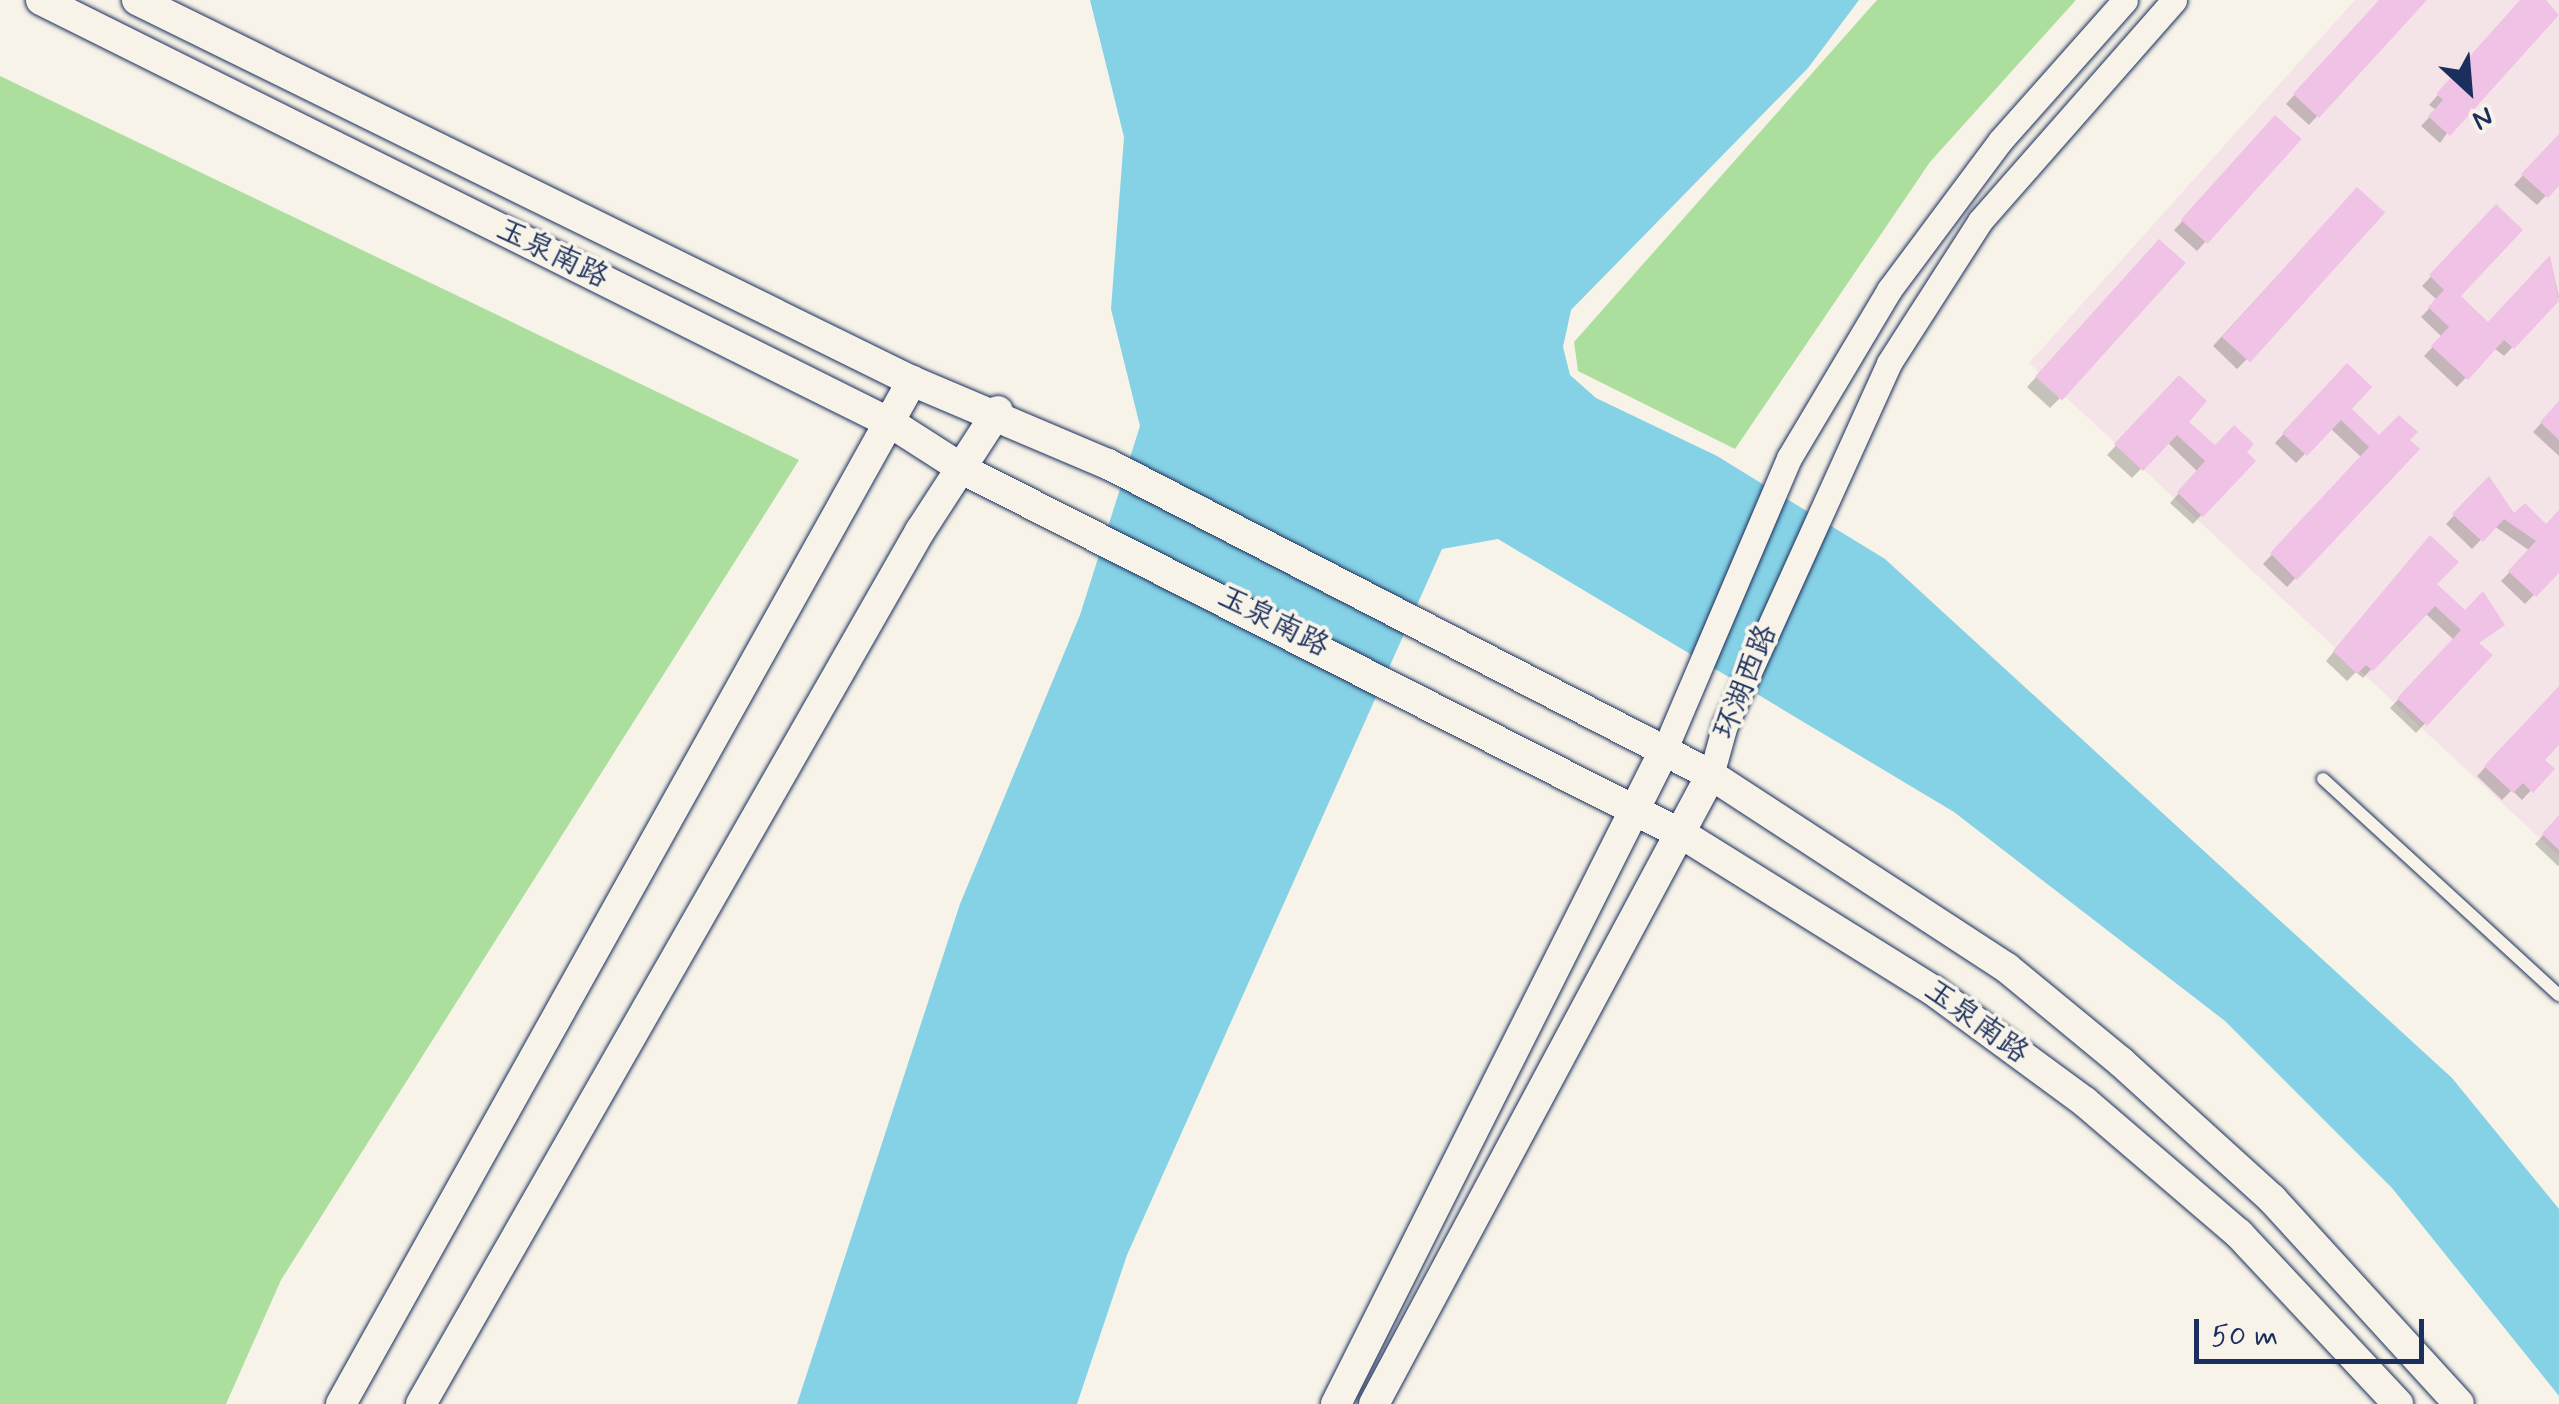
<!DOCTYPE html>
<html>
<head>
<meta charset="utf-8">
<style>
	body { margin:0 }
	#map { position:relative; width:2559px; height:1404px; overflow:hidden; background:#f7f3e8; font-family:Mynerve,"LXGW WenKai TC",sans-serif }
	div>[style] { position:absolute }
	.built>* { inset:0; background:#f5e4e7 }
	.green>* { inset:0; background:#acde9e }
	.water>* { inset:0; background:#85d1e5 }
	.shadow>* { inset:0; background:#0003; transform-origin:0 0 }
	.building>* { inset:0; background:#efc2e6; transform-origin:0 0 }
	.roads { filter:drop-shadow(0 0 2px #1b2f5e) drop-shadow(0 0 2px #1b2f5e) }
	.service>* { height:12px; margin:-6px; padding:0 6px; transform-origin:6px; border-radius:6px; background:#f7f3e8 }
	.minor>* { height:25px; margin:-12.5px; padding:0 12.5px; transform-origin:12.5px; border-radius:12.5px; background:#f7f3e8 }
	.tertiary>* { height:30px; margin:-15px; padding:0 15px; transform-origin:15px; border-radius:15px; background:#f7f3e8 }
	span { translate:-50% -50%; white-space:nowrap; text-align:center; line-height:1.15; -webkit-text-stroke:8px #f7f3e8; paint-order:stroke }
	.street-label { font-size:30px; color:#1b2f5e }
	.north { position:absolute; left:2419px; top:40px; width:100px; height:100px; -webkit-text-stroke:8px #f7f3e8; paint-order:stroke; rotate:154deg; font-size:28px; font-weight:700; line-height:40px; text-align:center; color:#1b2f5e }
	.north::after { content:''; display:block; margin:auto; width:35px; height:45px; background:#1b2f5e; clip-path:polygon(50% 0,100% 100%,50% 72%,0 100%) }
	.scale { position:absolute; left:2194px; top:1319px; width:230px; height:45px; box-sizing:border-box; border:5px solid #1b2f5e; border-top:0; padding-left:12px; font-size:30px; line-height:35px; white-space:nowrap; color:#1b2f5e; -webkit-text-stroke:8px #f7f3e8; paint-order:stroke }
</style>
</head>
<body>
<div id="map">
	<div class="built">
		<div style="clip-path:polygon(2355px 0,2559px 0,2559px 856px,2029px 363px)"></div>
	</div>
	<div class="green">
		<div style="clip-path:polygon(1877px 0,2076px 0,1930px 162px,1735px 449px,1578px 371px,1574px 342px)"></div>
		<div style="clip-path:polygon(0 76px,799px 460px,281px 1280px,226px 1404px,0 1404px)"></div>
	</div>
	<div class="water">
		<div style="clip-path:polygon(1090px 0,1859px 0,1808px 68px,1571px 310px,1563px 347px,1570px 375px,1596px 398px,1717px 456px,1885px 559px,2452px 1078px,2559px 1209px,2559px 1396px,2392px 1188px,2225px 1021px,1954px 812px,1498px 539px,1442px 549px,1127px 1255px,1077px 1404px,797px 1404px,960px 904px,1080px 615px,1140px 426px,1111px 309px,1124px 137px)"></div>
	</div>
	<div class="shadow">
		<div style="clip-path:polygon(2382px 0,2424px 0,2309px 125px,2286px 104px)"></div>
		<div style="clip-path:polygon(2523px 0,2543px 0,2440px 143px,2421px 126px,2436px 110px,2429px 105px)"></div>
		<div style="left:2275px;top:118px;width:31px;height:151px;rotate:42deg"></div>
		<div style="clip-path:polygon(2559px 136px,2559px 182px,2537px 205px,2514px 185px)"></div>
		<div style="clip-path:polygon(2348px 199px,2246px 360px,2237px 369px,2213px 346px)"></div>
		<div style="clip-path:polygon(2496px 208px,2457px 297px,2488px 325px,2550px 258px,2559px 297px,2504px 356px,2494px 348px,2457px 387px,2424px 356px,2442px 337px,2421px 317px,2437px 300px,2422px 286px)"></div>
		<div style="clip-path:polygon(2150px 251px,2059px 399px,2050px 408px,2027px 387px)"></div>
		<div style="clip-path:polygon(2347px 367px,2348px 409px,2379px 438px,2416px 450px,2287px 587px,2263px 564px,2362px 458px,2330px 428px,2296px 463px,2275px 443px)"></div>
		<div style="clip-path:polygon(2179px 379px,2185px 422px,2214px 449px,2252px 461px,2193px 524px,2170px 503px,2198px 472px,2167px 442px,2132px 478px,2107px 455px)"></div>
		<div style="clip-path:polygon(2559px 404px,2559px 456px,2533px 432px)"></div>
		<div style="clip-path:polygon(2488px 480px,2514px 517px,2546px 527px,2559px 514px,2559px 569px,2525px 604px,2501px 581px,2530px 551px,2494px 526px,2472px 549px,2446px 524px)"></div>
		<div style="clip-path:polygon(2422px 547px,2434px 584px,2465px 613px,2483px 595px,2502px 625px,2477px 644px,2489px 655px,2416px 733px,2390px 708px,2454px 640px,2425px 613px,2363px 678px,2356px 672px,2347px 681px,2326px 661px)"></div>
		<div style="clip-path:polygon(2559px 690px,2559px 744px,2541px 760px,2551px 769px,2522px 800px,2512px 790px,2502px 800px,2477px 776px)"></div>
		<div style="clip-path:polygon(2559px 818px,2559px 865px,2558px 866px,2535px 844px)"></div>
	</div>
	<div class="building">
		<div style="clip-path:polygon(2379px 0,2427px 0,2319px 118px,2293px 94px)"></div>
		<div style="clip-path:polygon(2520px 0,2546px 0,2559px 15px,2450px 136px,2428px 116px,2443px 100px,2436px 94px)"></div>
		<div style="left:2275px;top:115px;width:36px;height:141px;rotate:42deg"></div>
		<div style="clip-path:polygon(2559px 134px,2559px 186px,2548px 198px,2521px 174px)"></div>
		<div style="left:2357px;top:187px;width:38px;height:202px;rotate:42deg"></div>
		<div style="clip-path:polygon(2496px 204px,2523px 230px,2461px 296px,2488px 322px,2550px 255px,2559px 301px,2514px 349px,2504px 340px,2468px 380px,2431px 346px,2449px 327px,2428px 307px,2444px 290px,2429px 275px)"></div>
		<div style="left:2159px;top:239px;width:36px;height:185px;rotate:42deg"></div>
		<div style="clip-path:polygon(2347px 363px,2372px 387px,2352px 409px,2379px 435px,2399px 415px,2418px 432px,2410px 440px,2420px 449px,2297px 580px,2270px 553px,2369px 447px,2341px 420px,2307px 456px,2282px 433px)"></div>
		<div style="clip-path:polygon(2179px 375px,2207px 401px,2189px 422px,2215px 445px,2234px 425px,2254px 444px,2247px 452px,2256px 461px,2203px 517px,2177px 492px,2205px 461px,2177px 435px,2143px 471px,2114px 444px)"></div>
		<div style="clip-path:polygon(2559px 401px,2559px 440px,2540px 422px)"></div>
		<div style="clip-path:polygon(2489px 476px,2514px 513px,2525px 503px,2546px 524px,2559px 510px,2559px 573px,2536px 597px,2508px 571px,2536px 541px,2504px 519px,2483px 542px,2452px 514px)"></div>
		<div style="clip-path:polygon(2430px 535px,2459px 562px,2437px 584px,2465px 610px,2483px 591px,2505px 625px,2479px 643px,2493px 655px,2427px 726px,2397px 698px,2461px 630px,2435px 606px,2373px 671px,2366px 665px,2357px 674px,2333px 651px)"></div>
		<div style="clip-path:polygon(2559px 686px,2559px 745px,2545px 760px,2555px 769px,2533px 793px,2523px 783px,2513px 793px,2484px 766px)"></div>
		<div style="clip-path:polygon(2559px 815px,2559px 850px,2542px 834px)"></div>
	</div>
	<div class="roads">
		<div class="service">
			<div style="left:2323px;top:779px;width:320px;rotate:42.5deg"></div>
		</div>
		<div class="minor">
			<div style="left:1664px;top:751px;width:319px;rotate:-66.9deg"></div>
			<div style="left:1789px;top:458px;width:196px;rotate:-59.2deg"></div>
			<div style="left:1889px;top:290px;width:186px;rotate:-53.3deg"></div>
			<div style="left:2000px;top:141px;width:188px;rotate:-48.4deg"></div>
			<div style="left:1711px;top:775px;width:52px;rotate:-74.4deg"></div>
			<div style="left:1725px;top:725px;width:397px;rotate:-65.6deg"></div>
			<div style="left:1889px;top:363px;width:169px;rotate:-57.3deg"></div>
			<div style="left:1980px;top:221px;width:294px;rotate:-48.7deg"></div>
		</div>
		<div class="tertiary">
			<div style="left:41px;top:0;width:953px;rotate:26.48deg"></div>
			<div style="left:894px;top:425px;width:83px;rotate:32.7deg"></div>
			<div style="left:964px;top:470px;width:809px;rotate:26.91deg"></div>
			<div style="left:1685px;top:836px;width:293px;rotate:31.9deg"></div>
			<div style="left:1934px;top:991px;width:187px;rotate:36.3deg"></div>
			<div style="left:2085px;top:1102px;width:203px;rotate:40.6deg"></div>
			<div style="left:2239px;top:1234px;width:233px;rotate:46.9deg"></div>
			<div style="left:137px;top:0;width:864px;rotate:26.18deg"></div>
			<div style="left:912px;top:381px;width:213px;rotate:23deg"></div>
			<div style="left:1108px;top:464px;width:678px;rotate:27.28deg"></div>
			<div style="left:1711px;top:775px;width:353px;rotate:33.1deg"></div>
			<div style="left:2007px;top:968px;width:148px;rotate:39.5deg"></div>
			<div style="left:2121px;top:1062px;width:204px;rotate:42.2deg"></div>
			<div style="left:2272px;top:1199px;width:277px;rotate:47.6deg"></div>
			<div style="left:341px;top:1404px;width:1172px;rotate:-60.83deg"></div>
			<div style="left:421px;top:1404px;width:1006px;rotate:-60.25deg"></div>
			<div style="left:920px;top:531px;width:143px;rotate:-57deg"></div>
			<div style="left:1336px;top:1404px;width:731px;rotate:-63.33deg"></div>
			<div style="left:1374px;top:1404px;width:714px;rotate:-61.82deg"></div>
		</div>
	</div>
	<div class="street-label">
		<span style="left:552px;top:254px;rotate:26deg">玉泉南路</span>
		<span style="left:1273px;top:622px;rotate:27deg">玉泉南路</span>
		<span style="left:1746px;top:682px;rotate:-68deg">环湖西路</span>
		<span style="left:1976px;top:1022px;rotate:36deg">玉泉南路</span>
	</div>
	<div class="north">N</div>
	<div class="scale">50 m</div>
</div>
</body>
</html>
